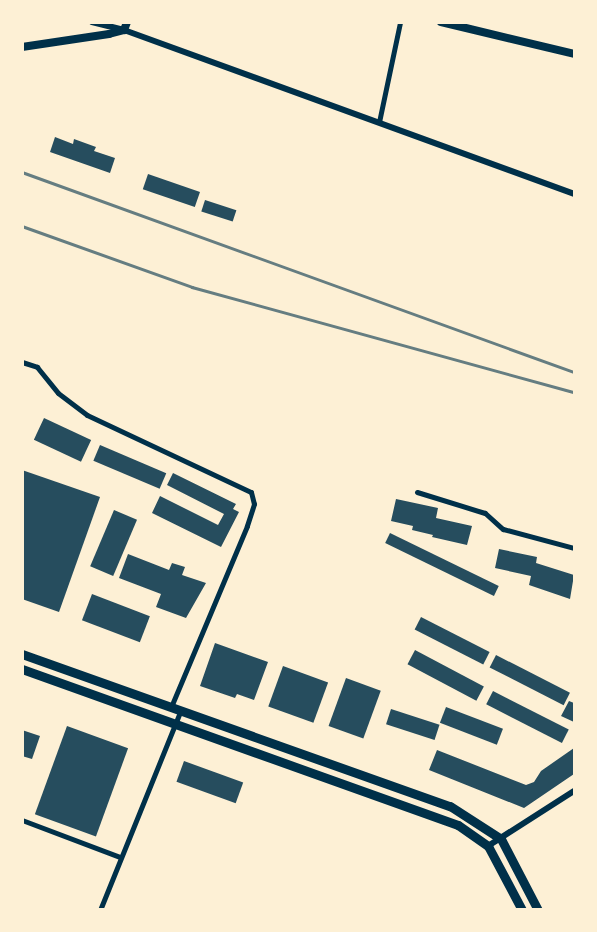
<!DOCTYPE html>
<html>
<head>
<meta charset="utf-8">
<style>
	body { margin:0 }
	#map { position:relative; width:597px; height:932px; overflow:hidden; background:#fdf0d5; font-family:Signika,sans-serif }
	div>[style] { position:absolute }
	.building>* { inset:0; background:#264d5e; transform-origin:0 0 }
	.minor>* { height:5px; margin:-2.5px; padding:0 2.5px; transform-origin:2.5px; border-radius:2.5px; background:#003049 }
	.tertiary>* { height:6px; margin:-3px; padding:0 3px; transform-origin:3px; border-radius:3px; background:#003049 }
	.secondary>* { height:8px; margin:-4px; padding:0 4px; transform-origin:4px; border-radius:4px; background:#003049 }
	.primary>* { height:9px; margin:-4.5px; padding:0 4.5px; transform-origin:4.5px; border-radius:4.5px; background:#003049 }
	.rail>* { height:2.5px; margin:-1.25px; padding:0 1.25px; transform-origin:1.25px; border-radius:1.25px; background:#657d81 }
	span { translate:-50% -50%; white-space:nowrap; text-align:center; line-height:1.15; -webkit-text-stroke:5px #fdf0d5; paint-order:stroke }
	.frame { position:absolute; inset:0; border:24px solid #fdf0d5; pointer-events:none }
</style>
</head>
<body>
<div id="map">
	<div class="building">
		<div style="clip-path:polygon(55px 137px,73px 144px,74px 139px,96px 147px,94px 151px,115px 158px,110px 173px,50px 152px)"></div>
		<div style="left:148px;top:174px;width:55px;height:16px;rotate:19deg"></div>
		<div style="left:205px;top:200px;width:33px;height:12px;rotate:18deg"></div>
		<div style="left:44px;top:418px;width:52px;height:24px;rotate:25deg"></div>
		<div style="left:100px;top:445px;width:72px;height:17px;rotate:23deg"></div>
		<div style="clip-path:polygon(22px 470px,100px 497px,59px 612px,22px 599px)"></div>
		<div style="clip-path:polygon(173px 473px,236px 504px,233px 509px,239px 512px,221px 547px,152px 513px,160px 496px,218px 525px,224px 514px,167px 485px)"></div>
		<div style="clip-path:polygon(396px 499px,438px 508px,436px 518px,472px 526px,467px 545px,432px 537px,433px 535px,412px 530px,413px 526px,391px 521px)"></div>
		<div style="left:114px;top:510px;width:25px;height:61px;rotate:23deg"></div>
		<div style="left:390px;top:533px;width:121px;height:11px;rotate:26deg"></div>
		<div style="clip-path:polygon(499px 549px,537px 557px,536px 563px,574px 575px,570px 599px,529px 585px,531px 576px,495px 568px)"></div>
		<div style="clip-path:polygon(128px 554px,169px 570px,172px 563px,185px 567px,182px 575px,206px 583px,186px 618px,156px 607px,161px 594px,119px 578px)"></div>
		<div style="left:92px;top:594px;width:62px;height:28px;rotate:21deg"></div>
		<div style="left:421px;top:617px;width:77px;height:14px;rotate:27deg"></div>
		<div style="clip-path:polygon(215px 643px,268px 662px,254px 700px,237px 694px,235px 698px,200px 686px)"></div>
		<div style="left:415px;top:650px;width:78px;height:16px;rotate:28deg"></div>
		<div style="left:496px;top:655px;width:83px;height:14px;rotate:27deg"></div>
		<div style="left:283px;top:666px;width:48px;height:43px;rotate:20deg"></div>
		<div style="left:346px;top:678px;width:37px;height:51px;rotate:20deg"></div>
		<div style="left:493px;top:691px;width:85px;height:15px;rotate:27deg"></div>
		<div style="clip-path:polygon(569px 701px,574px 703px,574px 722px,561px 716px)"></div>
		<div style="left:446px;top:707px;width:61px;height:17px;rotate:21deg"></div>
		<div style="left:391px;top:709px;width:51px;height:16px;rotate:18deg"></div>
		<div style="left:67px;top:726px;width:65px;height:94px;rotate:20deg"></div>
		<div style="clip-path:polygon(22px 730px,40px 736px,32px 759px,22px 756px)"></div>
		<div style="clip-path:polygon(574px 748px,574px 774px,524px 808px,429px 770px,437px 750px,526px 785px,534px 782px,541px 771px)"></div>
		<div style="left:184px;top:761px;width:63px;height:22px;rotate:20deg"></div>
	</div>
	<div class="minor">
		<div style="left:379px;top:122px;width:102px;rotate:-78.1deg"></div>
		<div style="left:22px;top:362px;width:16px;rotate:18deg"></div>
		<div style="left:37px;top:367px;width:33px;rotate:51deg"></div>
		<div style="left:58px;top:393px;width:36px;rotate:37deg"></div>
		<div style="left:87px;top:415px;width:181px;rotate:25.2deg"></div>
		<div style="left:251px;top:492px;width:12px;rotate:76deg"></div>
		<div style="left:254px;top:504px;width:23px;rotate:108deg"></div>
		<div style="left:247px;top:526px;width:196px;rotate:112.8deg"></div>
		<div style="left:417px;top:492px;width:71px;rotate:17.2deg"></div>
		<div style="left:485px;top:513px;width:24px;rotate:42deg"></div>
		<div style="left:503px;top:529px;width:73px;rotate:15deg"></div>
		<div style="left:22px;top:820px;width:105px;rotate:20.7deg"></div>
		<div style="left:100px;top:910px;width:216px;rotate:-68deg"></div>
	</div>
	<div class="tertiary">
		<div style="left:92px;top:22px;width:33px;rotate:14deg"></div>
		<div style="left:124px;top:30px;width:479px;rotate:20deg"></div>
		<div style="left:488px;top:846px;width:102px;rotate:-32.6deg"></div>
	</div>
	<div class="secondary">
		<div style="left:441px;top:22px;width:137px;rotate:13.5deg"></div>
		<div style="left:22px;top:47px;width:88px;rotate:-8.5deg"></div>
		<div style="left:109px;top:34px;width:16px;rotate:-15deg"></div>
		<div style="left:124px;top:30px;width:9px;rotate:-69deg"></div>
	</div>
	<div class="primary">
		<div style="left:22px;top:654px;width:454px;rotate:19.6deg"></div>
		<div style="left:450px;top:806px;width:61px;rotate:32.9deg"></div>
		<div style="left:501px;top:839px;width:80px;rotate:62.5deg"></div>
		<div style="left:22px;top:669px;width:463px;rotate:19.7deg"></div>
		<div style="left:458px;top:825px;width:37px;rotate:35deg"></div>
		<div style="left:488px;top:846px;width:72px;rotate:62deg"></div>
	</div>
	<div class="rail">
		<div style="left:22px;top:172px;width:587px;rotate:19.92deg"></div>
		<div style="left:22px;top:226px;width:181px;rotate:19.7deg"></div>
		<div style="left:192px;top:287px;width:396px;rotate:15.4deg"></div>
	</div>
	<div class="frame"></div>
</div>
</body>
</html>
